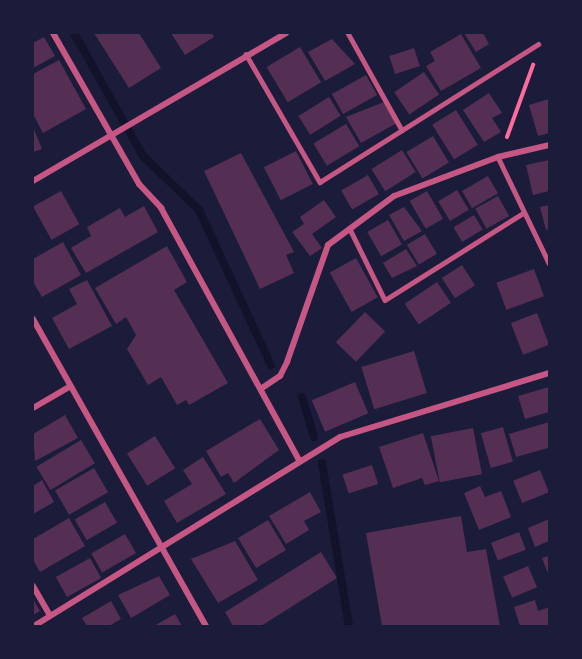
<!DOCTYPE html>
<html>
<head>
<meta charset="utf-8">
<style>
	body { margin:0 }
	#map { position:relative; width:582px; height:659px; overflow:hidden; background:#1b1b3a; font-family:"Golos Text",sans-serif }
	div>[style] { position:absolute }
	.stream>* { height:8px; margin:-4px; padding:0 4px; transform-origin:4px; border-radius:4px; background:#12122b }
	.building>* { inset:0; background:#542f53; transform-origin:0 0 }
	.path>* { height:4px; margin:-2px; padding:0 2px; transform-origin:2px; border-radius:2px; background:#ff6b9d }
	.service>* { height:4.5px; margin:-2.25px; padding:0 2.25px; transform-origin:2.25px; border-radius:2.25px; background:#c65784 }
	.minor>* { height:6px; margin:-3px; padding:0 3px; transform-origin:3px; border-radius:3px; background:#c65784 }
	span { translate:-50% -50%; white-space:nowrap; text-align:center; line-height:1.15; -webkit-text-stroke:6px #1b1b3a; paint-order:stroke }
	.frame { position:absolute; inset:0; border:34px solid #1b1b3a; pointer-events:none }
</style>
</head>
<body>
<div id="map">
	<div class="stream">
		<div style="left:74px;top:33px;width:141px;rotate:60.7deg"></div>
		<div style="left:143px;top:156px;width:78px;rotate:44deg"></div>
		<div style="left:199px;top:210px;width:171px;rotate:65.1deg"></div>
		<div style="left:302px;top:397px;width:42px;rotate:73.3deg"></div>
		<div style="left:322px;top:463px;width:165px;rotate:80.6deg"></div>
	</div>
	<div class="building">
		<div style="clip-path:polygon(94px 33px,139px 33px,161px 68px,129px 88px)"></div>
		<div style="clip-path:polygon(171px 33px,212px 33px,214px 37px,185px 55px)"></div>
		<div style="clip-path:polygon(464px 33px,483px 33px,489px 44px,476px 52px)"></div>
		<div style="clip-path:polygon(461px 34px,481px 68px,441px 91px,426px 66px,435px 61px,430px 52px)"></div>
		<div style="clip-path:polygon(44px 37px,55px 56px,33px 68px,33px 43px)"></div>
		<div style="clip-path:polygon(332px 39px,355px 64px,325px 81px,308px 52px)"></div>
		<div style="left:300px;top:47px;width:41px;height:39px;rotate:59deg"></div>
		<div style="left:414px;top:48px;width:19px;height:26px;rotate:72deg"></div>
		<div style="clip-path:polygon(59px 60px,86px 109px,43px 133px,33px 114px,33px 74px)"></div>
		<div style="left:424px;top:72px;width:27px;height:36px;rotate:56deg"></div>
		<div style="left:366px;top:75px;width:23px;height:39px;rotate:61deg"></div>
		<div style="clip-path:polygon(489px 93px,502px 113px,492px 118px,501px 132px,484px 142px,463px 110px)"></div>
		<div style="left:329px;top:97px;width:22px;height:36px;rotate:58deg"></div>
		<div style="clip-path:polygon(549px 99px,549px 133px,538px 136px,529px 105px)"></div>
		<div style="clip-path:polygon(384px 102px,397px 123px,361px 143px,346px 117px)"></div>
		<div style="left:456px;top:110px;width:41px;height:28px;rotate:58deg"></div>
		<div style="left:346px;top:124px;width:26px;height:38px;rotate:59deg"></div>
		<div style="clip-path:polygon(33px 127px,42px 149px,33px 152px)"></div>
		<div style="left:433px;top:136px;width:31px;height:31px;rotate:59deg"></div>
		<div style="left:402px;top:150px;width:26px;height:36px;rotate:58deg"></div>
		<div style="left:296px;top:151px;width:37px;height:36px;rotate:63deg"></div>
		<div style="clip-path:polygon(241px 153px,294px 252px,286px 255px,294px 273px,260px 289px,204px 171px)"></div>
		<div style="clip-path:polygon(549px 160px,549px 191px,533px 195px,526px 165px)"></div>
		<div style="left:368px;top:175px;width:22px;height:31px;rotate:60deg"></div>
		<div style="left:488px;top:176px;width:20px;height:30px;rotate:60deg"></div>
		<div style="left:457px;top:190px;width:23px;height:22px;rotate:59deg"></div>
		<div style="left:61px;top:191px;width:38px;height:32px;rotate:61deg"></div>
		<div style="left:427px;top:191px;width:32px;height:20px;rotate:60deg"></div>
		<div style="left:498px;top:196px;width:23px;height:26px;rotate:61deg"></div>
		<div style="clip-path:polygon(324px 200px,336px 217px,312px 234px,322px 248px,310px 256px,292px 232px,304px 224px,300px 217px)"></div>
		<div style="clip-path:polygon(549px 205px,549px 229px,546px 230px,540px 207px)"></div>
		<div style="clip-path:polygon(144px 206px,158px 232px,86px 273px,71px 248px,91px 236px,87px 227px,120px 208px,125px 217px)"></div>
		<div style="clip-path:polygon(404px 207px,422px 231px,404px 241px,389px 215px)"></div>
		<div style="left:474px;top:215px;width:17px;height:24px;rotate:59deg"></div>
		<div style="left:388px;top:220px;width:28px;height:24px;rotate:60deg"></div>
		<div style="left:425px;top:234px;width:23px;height:21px;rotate:59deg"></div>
		<div style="clip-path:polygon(63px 242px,81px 275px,42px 297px,33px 282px,33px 259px)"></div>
		<div style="clip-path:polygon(167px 246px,187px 282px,174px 290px,228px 383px,189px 405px,186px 400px,177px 405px,161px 377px,148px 385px,127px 349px,136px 335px,126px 317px,116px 324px,95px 288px)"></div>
		<div style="clip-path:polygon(406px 249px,417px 266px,392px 278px,383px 263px)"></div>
		<div style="left:356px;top:258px;width:45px;height:30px;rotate:61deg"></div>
		<div style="left:462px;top:265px;width:24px;height:24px;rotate:57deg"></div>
		<div style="left:534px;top:269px;width:29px;height:40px;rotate:70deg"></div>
		<div style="clip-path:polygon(87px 280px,112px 326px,69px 349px,52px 318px,77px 304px,69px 289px)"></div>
		<div style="left:437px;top:282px;width:25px;height:39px;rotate:56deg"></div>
		<div style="left:365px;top:312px;width:28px;height:42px;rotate:44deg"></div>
		<div style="left:537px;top:313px;width:34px;height:28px;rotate:69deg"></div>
		<div style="left:414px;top:351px;width:44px;height:55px;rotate:73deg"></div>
		<div style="left:355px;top:382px;width:34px;height:47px;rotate:67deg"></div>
		<div style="clip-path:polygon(549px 387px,549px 412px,525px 419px,518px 396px)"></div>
		<div style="clip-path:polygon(65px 415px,78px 438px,35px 461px,33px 434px)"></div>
		<div style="clip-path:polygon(260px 419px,279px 450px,234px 483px,228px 473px,221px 477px,206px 451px)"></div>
		<div style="clip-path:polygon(549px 422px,548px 448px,516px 457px,509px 434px)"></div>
		<div style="left:503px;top:427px;width:36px;height:23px;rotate:74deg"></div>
		<div style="left:473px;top:428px;width:47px;height:43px;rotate:79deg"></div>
		<div style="clip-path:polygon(423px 433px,439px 481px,425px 485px,422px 478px,393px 488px,379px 447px)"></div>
		<div style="left:155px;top:436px;width:38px;height:33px;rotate:58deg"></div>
		<div style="left:81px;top:440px;width:27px;height:52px;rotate:59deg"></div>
		<div style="clip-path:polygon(203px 457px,226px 494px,177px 523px,164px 501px,192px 484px,183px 470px)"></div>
		<div style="left:372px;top:465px;width:20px;height:31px;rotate:72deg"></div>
		<div style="left:94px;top:468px;width:28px;height:45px;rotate:60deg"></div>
		<div style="left:540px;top:470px;width:24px;height:29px;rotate:68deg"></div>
		<div style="clip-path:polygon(42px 480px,54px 502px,33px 514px,33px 486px)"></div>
		<div style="clip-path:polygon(480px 486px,485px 497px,501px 491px,511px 517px,479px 530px,464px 493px)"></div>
		<div style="clip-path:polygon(310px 492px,321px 512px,304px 521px,309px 530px,286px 544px,269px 516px)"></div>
		<div style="left:105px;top:502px;width:24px;height:35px;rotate:60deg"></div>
		<div style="clip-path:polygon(461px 516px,467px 552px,486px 549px,500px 626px,382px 626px,366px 533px)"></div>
		<div style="clip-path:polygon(69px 518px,85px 546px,40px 572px,33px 560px,33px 539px)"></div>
		<div style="clip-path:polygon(549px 519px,549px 541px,535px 547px,528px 528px)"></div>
		<div style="left:268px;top:520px;width:35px;height:35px;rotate:59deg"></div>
		<div style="left:519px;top:532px;width:19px;height:30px;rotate:69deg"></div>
		<div style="left:125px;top:534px;width:22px;height:39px;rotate:60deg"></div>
		<div style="clip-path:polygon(235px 541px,258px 580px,218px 603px,191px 559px)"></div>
		<div style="clip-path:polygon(321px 552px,337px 578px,261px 626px,233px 626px,225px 612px)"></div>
		<div style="clip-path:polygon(549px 556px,549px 576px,542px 558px)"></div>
		<div style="left:90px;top:558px;width:23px;height:39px;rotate:61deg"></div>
		<div style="left:528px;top:566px;width:23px;height:27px;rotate:67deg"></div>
		<div style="clip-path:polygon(159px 576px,170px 595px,131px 618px,118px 595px)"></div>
		<div style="clip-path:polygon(33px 599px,40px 611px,33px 615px)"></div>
		<div style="clip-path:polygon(535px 600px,538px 611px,549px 607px,549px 626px,520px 626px,514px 607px)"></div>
		<div style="clip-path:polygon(111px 601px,121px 619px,109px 626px,87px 626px,82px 618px)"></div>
		<div style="clip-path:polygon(175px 614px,182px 626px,154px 626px)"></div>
	</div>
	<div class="path">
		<div style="left:507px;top:137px;width:77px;rotate:-70.1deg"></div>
	</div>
	<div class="service">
		<div style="left:348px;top:33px;width:111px;rotate:60.9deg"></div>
		<div style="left:246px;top:54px;width:148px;rotate:60deg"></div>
		<div style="left:320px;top:182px;width:258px;rotate:-32.3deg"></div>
		<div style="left:498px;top:157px;width:118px;rotate:64.3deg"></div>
		<div style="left:350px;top:229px;width:79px;rotate:63.8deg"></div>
		<div style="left:385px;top:300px;width:163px;rotate:-32.2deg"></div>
	</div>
	<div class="minor">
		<div style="left:53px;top:33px;width:174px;rotate:60.3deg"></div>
		<div style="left:139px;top:184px;width:33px;rotate:47deg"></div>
		<div style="left:161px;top:208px;width:287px;rotate:61.3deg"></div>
		<div style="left:33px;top:181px;width:293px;rotate:-30.3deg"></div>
		<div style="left:33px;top:319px;width:352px;rotate:60.6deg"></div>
		<div style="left:262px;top:388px;width:22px;rotate:-34deg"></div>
		<div style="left:280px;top:376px;width:16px;rotate:-63deg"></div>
		<div style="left:287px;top:362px;width:124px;rotate:-70.7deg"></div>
		<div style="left:328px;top:245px;width:82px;rotate:-36.6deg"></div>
		<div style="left:394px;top:196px;width:111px;rotate:-20.6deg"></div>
		<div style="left:498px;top:157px;width:52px;rotate:-13.2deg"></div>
		<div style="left:33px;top:408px;width:42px;rotate:-30.3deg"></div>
		<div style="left:33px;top:586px;width:34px;rotate:60deg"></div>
		<div style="left:34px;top:626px;width:360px;rotate:-31.7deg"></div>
		<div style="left:340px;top:437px;width:219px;rotate:-17deg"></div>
	</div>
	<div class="frame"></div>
</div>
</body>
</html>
